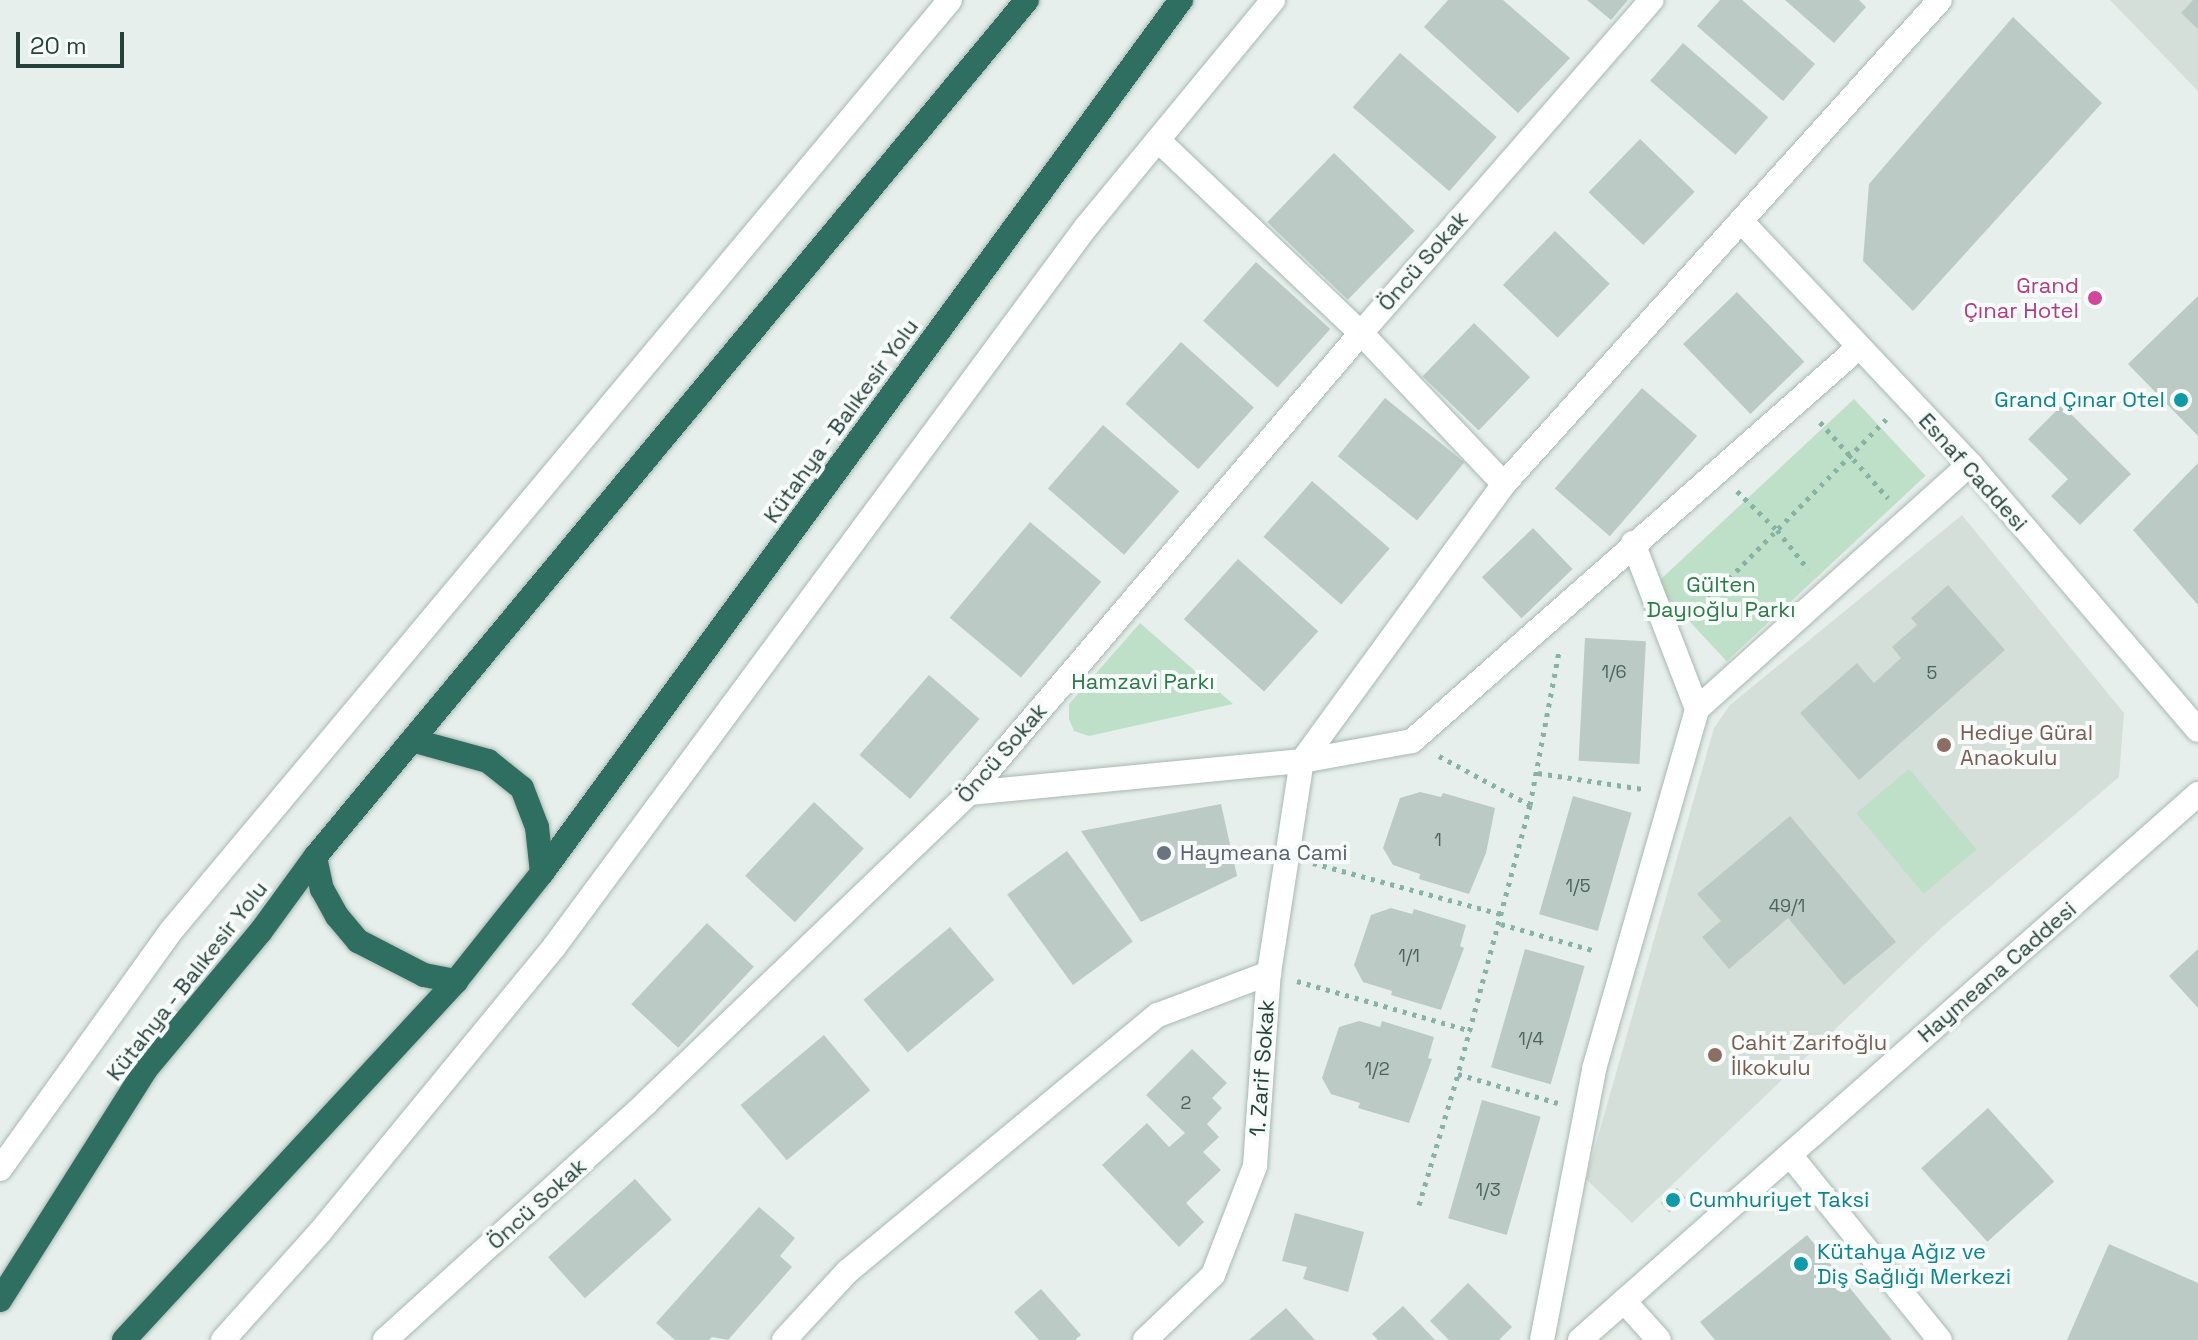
<!DOCTYPE html>
<html>
<head>
<meta charset="utf-8">
<style>
	body { margin:0 }
	#map { position:relative; width:2198px; height:1340px; overflow:hidden; background:#e6efeb; font-family:"Space Grotesk",sans-serif }
	div>[style] { position:absolute }
	.built>* { inset:0; background:#d4dfda }
	.green>* { inset:0; background:#bfe0c8; transform-origin:0 0 }
	.building>* { inset:0; background:#bbcac4; transform-origin:0 0 }
	.path>* { height:5px; margin-top:-2.5px; transform-origin:0; background:repeating-linear-gradient(90deg,#86b3a5 0 4px,transparent 0 10px) }
	.roads { filter:drop-shadow(0 0 2px #a8b8b2) drop-shadow(0 0 2px #a8b8b2) }
	.minor>* { height:24px; margin:-12px; padding:0 12px; transform-origin:12px; border-radius:12px; background:#fff }
	.highway>* { height:24px; margin:-12px; padding:0 12px; transform-origin:12px; border-radius:12px; background:#2f6f62 }
	.dots>* { width:22px; height:22px; translate:-50% -50%; box-sizing:border-box; border:4px solid #f7fbf9; border-radius:50% }
	span { translate:-50% -50%; white-space:nowrap; text-align:center; line-height:1.15; -webkit-text-stroke:8px #f7fbf9; paint-order:stroke }
	.number-label { font-size:18px; color:#4a645c }
	.number-label span { -webkit-text-stroke-width:0 }
	.street-label { font-size:22px; color:#24423a }
	.hotel-label { font-size:22px; color:#b23c85 }
	.right { translate:-100% -50%; text-align:right }
	.culture-label { font-size:22px; color:#0d838f }
	.left { translate:0 -50%; text-align:left }
	.park-label { font-size:22px; color:#2d7a4b }
	.education-label { font-size:22px; color:#785e54 }
	.worship-label { font-size:22px; color:#5b616d }
	.scale { position:absolute; left:16px; top:32px; width:108px; height:36px; box-sizing:border-box; border:4px solid #24423a; border-top:0; padding-left:10px; font-size:24px; line-height:28px; white-space:nowrap; color:#24423a; -webkit-text-stroke:6px #f7fbf9; paint-order:stroke }
</style>
</head>
<body>
<div id="map">
	<div class="built">
		<div style="clip-path:polygon(2110px 0,2198px 0,2198px 91px)"></div>
		<div style="clip-path:polygon(1962px 515px,2124px 713px,2119px 777px,1939px 930px,1632px 1223px,1586px 1179px,1714px 728px,1730px 705px)"></div>
	</div>
	<div class="green">
		<div style="left:1854px;top:399px;width:105px;height:272px;rotate:47deg"></div>
		<div style="clip-path:polygon(1140px 623px,1233px 704px,1089px 736px,1074px 731px,1069px 719px,1069px 704px)"></div>
		<div style="left:1909px;top:769px;width:105px;height:69px;rotate:50deg"></div>
	</div>
	<div class="building">
		<div style="clip-path:polygon(1448px 0,1503px 0,1570px 58px,1518px 113px,1424px 27px)"></div>
		<div style="clip-path:polygon(1587px 0,1628px 0,1611px 20px)"></div>
		<div style="clip-path:polygon(1720px 0,1742px 0,1815px 64px,1783px 101px,1697px 26px)"></div>
		<div style="clip-path:polygon(1785px 0,1859px 0,1866px 7px,1834px 43px)"></div>
		<div style="clip-path:polygon(2193px 0,2198px 0,2198px 29px,2181px 13px)"></div>
		<div style="clip-path:polygon(2013px 17px,2102px 103px,1913px 311px,1863px 261px,1869px 184px)"></div>
		<div style="left:1683px;top:43px;width:113px;height:50px;rotate:41deg"></div>
		<div style="left:1400px;top:53px;width:128px;height:72px;rotate:41deg"></div>
		<div style="left:1640px;top:139px;width:76px;height:74px;rotate:44deg"></div>
		<div style="left:1334px;top:153px;width:112px;height:96px;rotate:44deg"></div>
		<div style="left:1555px;top:231px;width:76px;height:75px;rotate:44deg"></div>
		<div style="left:1256px;top:262px;width:100px;height:79px;rotate:42deg"></div>
		<div style="left:1737px;top:292px;width:97px;height:75px;rotate:46deg"></div>
		<div style="clip-path:polygon(2198px 296px,2198px 436px,2128px 364px)"></div>
		<div style="left:1474px;top:323px;width:78px;height:74px;rotate:44deg"></div>
		<div style="left:1181px;top:342px;width:98px;height:83px;rotate:42deg"></div>
		<div style="left:1642px;top:388px;width:73px;height:133px;rotate:41deg"></div>
		<div style="left:1385px;top:398px;width:102px;height:75px;rotate:39deg"></div>
		<div style="clip-path:polygon(2062px 405px,2131px 474px,2080px 525px,2051px 496px,2068px 479px,2028px 439px)"></div>
		<div style="left:1103px;top:425px;width:101px;height:84px;rotate:41deg"></div>
		<div style="clip-path:polygon(2198px 463px,2198px 605px,2133px 530px)"></div>
		<div style="left:1312px;top:481px;width:103px;height:74px;rotate:41deg"></div>
		<div style="left:1030px;top:522px;width:93px;height:125px;rotate:40deg"></div>
		<div style="left:1533px;top:528px;width:57px;height:71px;rotate:46deg"></div>
		<div style="left:1238px;top:559px;width:108px;height:81px;rotate:42deg"></div>
		<div style="clip-path:polygon(1948px 585px,2005px 650px,1859px 780px,1800px 713px,1857px 663px,1874px 683px,1901px 658px,1892px 647px,1917px 625px,1911px 618px)"></div>
		<div style="left:1585px;top:638px;width:61px;height:123px;rotate:3deg"></div>
		<div style="left:929px;top:675px;width:67px;height:106px;rotate:41deg"></div>
		<div style="clip-path:polygon(1420px 792px,1441px 797px,1443px 793px,1495px 808px,1486px 853px,1469px 894px,1419px 879px,1420px 874px,1393px 865px,1383px 848px,1400px 798px)"></div>
		<div style="left:1573px;top:796px;width:61px;height:123px;rotate:16deg"></div>
		<div style="left:814px;top:802px;width:68px;height:101px;rotate:43deg"></div>
		<div style="clip-path:polygon(1221px 804px,1237px 876px,1141px 922px,1081px 831px)"></div>
		<div style="clip-path:polygon(1790px 816px,1896px 942px,1844px 985px,1788px 918px,1729px 969px,1702px 937px,1721px 921px,1697px 894px)"></div>
		<div style="left:1067px;top:851px;width:112px;height:74px;rotate:54deg"></div>
		<div style="clip-path:polygon(1391px 908px,1412px 914px,1414px 909px,1466px 925px,1460px 946px,1464px 948px,1441px 1010px,1391px 995px,1392px 991px,1363px 982px,1354px 965px,1371px 915px)"></div>
		<div style="left:707px;top:923px;width:64px;height:111px;rotate:43deg"></div>
		<div style="left:950px;top:927px;width:69px;height:113px;rotate:50deg"></div>
		<div style="left:1525px;top:949px;width:62px;height:123px;rotate:16deg"></div>
		<div style="clip-path:polygon(2198px 949px,2198px 1008px,2169px 976px)"></div>
		<div style="clip-path:polygon(1359px 1021px,1380px 1027px,1382px 1021px,1434px 1037px,1428px 1058px,1432px 1059px,1409px 1123px,1358px 1108px,1360px 1103px,1331px 1094px,1322px 1078px,1339px 1027px)"></div>
		<div style="left:824px;top:1035px;width:72px;height:109px;rotate:50deg"></div>
		<div style="clip-path:polygon(1192px 1049px,1227px 1083px,1212px 1098px,1222px 1108px,1207px 1124px,1219px 1137px,1203px 1152px,1221px 1170px,1186px 1203px,1204px 1222px,1179px 1247px,1102px 1165px,1147px 1123px,1169px 1147px,1185px 1133px,1146px 1095px)"></div>
		<div style="left:1482px;top:1100px;width:61px;height:123px;rotate:16deg"></div>
		<div style="left:1988px;top:1108px;width:99px;height:90px;rotate:48deg"></div>
		<div style="left:635px;top:1179px;width:55px;height:117px;rotate:48deg"></div>
		<div style="left:1677px;top:1188px;width:13px;height:22px;rotate:48deg"></div>
		<div style="clip-path:polygon(759px 1207px,795px 1238px,780px 1256px,792px 1267px,728px 1340px,712px 1337px,709px 1340px,675px 1340px,656px 1323px)"></div>
		<div style="clip-path:polygon(1295px 1213px,1364px 1232px,1348px 1292px,1303px 1279px,1307px 1267px,1282px 1261px)"></div>
		<div style="clip-path:polygon(1807px 1235px,1892px 1340px,1715px 1340px,1700px 1322px)"></div>
		<div style="clip-path:polygon(2109px 1244px,2198px 1283px,2198px 1340px,2067px 1340px)"></div>
		<div style="clip-path:polygon(1468px 1283px,1512px 1327px,1499px 1340px,1449px 1340px,1430px 1321px)"></div>
		<div style="clip-path:polygon(1041px 1289px,1081px 1335px,1075px 1340px,1039px 1340px,1014px 1312px)"></div>
		<div style="clip-path:polygon(1403px 1306px,1435px 1340px,1378px 1340px,1372px 1334px)"></div>
		<div style="clip-path:polygon(1286px 1308px,1315px 1340px,1249px 1340px)"></div>
	</div>
	<div class="path">
		<div style="left:1820px;top:422px;width:102px;rotate:48.2deg"></div>
		<div style="left:1737px;top:491px;width:56px;rotate:44.3deg"></div>
		<div style="left:1777px;top:530px;width:50px;rotate:51.5deg"></div>
		<div style="left:1694px;top:614px;width:274px;rotate:-45.4deg"></div>
		<div style="left:1439px;top:756px;width:103px;rotate:28.3deg"></div>
		<div style="left:1530px;top:805px;width:278px;rotate:105deg"></div>
		<div style="left:1458px;top:1074px;width:104px;rotate:16.2deg"></div>
		<div style="left:1538px;top:773px;width:106px;rotate:8.7deg"></div>
		<div style="left:1530px;top:805px;width:157px;rotate:-79.3deg"></div>
		<div style="left:1313px;top:863px;width:198px;rotate:15.2deg"></div>
		<div style="left:1501px;top:924px;width:99px;rotate:15.9deg"></div>
		<div style="left:1297px;top:981px;width:181px;rotate:16deg"></div>
		<div style="left:1419px;top:1205px;width:137px;rotate:-73.4deg"></div>
	</div>
	<div class="roads">
		<div class="minor">
			<div style="left:1158px;top:140px;width:280px;rotate:43.6deg"></div>
			<div style="left:1361px;top:333px;width:208px;rotate:46.6deg"></div>
			<div style="left:1741px;top:221px;width:334px;rotate:46.7deg"></div>
			<div style="left:1970px;top:464px;width:350px;rotate:49.4deg"></div>
			<div style="left:1633px;top:543px;width:178px;rotate:68.9deg"></div>
			<div style="left:969px;top:793px;width:335px;rotate:-5.5deg"></div>
			<div style="left:1302px;top:761px;width:112px;rotate:-10.3deg"></div>
			<div style="left:1412px;top:741px;width:596px;rotate:-41.39deg"></div>
			<div style="left:1790px;top:1155px;width:238px;rotate:51deg"></div>
			<div style="left:0;top:1169px;width:293px;rotate:-54.3deg"></div>
			<div style="left:171px;top:931px;width:1214px;rotate:-50.08deg"></div>
			<div style="left:1624px;top:1301px;width:52px;rotate:48.1deg"></div>
			<div style="left:223px;top:1340px;width:145px;rotate:-48.1deg"></div>
			<div style="left:320px;top:1232px;width:369px;rotate:-50.6deg"></div>
			<div style="left:554px;top:947px;width:895px;rotate:-53.54deg"></div>
			<div style="left:1086px;top:227px;width:294px;rotate:-50.5deg"></div>
			<div style="left:385px;top:1340px;width:353px;rotate:-42.2deg"></div>
			<div style="left:646px;top:1103px;width:448px;rotate:-43.8deg"></div>
			<div style="left:969px;top:793px;width:604px;rotate:-49.56deg"></div>
			<div style="left:1361px;top:333px;width:442px;rotate:-48.9deg"></div>
			<div style="left:784px;top:1340px;width:94px;rotate:-47.2deg"></div>
			<div style="left:848px;top:1271px;width:402px;rotate:-39.6deg"></div>
			<div style="left:1158px;top:1015px;width:119px;rotate:-20.7deg"></div>
			<div style="left:1145px;top:1340px;width:94px;rotate:-43.7deg"></div>
			<div style="left:1213px;top:1275px;width:117px;rotate:-68.9deg"></div>
			<div style="left:1255px;top:1166px;width:194px;rotate:-85.9deg"></div>
			<div style="left:1269px;top:973px;width:215px;rotate:-81.2deg"></div>
			<div style="left:1302px;top:761px;width:343px;rotate:-53.9deg"></div>
			<div style="left:1504px;top:484px;width:651px;rotate:-47.99deg"></div>
			<div style="left:1542px;top:1340px;width:276px;rotate:-79.1deg"></div>
			<div style="left:1594px;top:1069px;width:374px;rotate:-74deg"></div>
			<div style="left:1697px;top:709px;width:367px;rotate:-41.9deg"></div>
			<div style="left:1580px;top:1340px;width:825px;rotate:-41.46deg"></div>
		</div>
		<div class="highway">
			<div style="left:415px;top:741px;width:76px;rotate:15.3deg"></div>
			<div style="left:488px;top:761px;width:43px;rotate:38.5deg"></div>
			<div style="left:522px;top:788px;width:42px;rotate:69deg"></div>
			<div style="left:537px;top:827px;width:46px;rotate:83.8deg"></div>
			<div style="left:315px;top:857px;width:33px;rotate:78deg"></div>
			<div style="left:322px;top:889px;width:31px;rotate:61deg"></div>
			<div style="left:337px;top:916px;width:33px;rotate:50deg"></div>
			<div style="left:358px;top:941px;width:74px;rotate:27.3deg"></div>
			<div style="left:424px;top:975px;width:33px;rotate:11deg"></div>
			<div style="left:0;top:1300px;width:273px;rotate:-57.7deg"></div>
			<div style="left:146px;top:1069px;width:180px;rotate:-50.2deg"></div>
			<div style="left:261px;top:931px;width:92px;rotate:-53.9deg"></div>
			<div style="left:315px;top:857px;width:1114px;rotate:-50.28deg"></div>
			<div style="left:124px;top:1340px;width:489px;rotate:-47.2deg"></div>
			<div style="left:456px;top:981px;width:138px;rotate:-51.5deg"></div>
			<div style="left:542px;top:873px;width:1082px;rotate:-53.8deg"></div>
		</div>
	</div>
	<div class="dots">
		<div style="left:2095px;top:298px;background:#d1479c"></div>
		<div style="left:2181px;top:400px;background:#0f9aa8"></div>
		<div style="left:1944px;top:745px;background:#8d6e63"></div>
		<div style="left:1164px;top:853px;background:#6b7280"></div>
		<div style="left:1715px;top:1055px;background:#8d6e63"></div>
		<div style="left:1673px;top:1200px;background:#0f9aa8"></div>
		<div style="left:1801px;top:1264px;background:#0f9aa8"></div>
	</div>
	<div class="number-label">
		<span style="left:1614px;top:672px">1/6</span>
		<span style="left:1932px;top:673px">5</span>
		<span style="left:1438px;top:840px">1</span>
		<span style="left:1578px;top:886px">1/5</span>
		<span style="left:1787px;top:906px">49/1</span>
		<span style="left:1409px;top:956px">1/1</span>
		<span style="left:1531px;top:1039px">1/4</span>
		<span style="left:1377px;top:1069px">1/2</span>
		<span style="left:1186px;top:1103px">2</span>
		<span style="left:1488px;top:1190px">1/3</span>
	</div>
	<div class="street-label">
		<span style="left:1423px;top:261px;rotate:-49deg">Öncü Sokak</span>
		<span style="left:841px;top:421px;rotate:-54deg">Kütahya - Balıkesir Yolu</span>
		<span style="left:1973px;top:472px;rotate:48deg">Esnaf Caddesi</span>
		<span style="left:1002px;top:753px;rotate:-49deg">Öncü Sokak</span>
		<span style="left:1997px;top:972px;rotate:-41deg">Haymeana Caddesi</span>
		<span style="left:187px;top:981px;rotate:-52deg">Kütahya - Balıkesir Yolu</span>
		<span style="left:1262px;top:1068px;rotate:-86deg">1. Zarif Sokak</span>
		<span style="left:537px;top:1204px;rotate:-42deg">Öncü Sokak</span>
	</div>
	<div class="hotel-label">
		<span class="right" style="left:2079px;top:298px">Grand<br>Çınar Hotel</span>
	</div>
	<div class="culture-label">
		<span class="right" style="left:2165px;top:400px">Grand Çınar Otel</span>
		<span class="left" style="left:1689px;top:1200px">Cumhuriyet Taksi</span>
		<span class="left" style="left:1817px;top:1264px">Kütahya Ağız ve<br>Diş Sağlığı Merkezi</span>
	</div>
	<div class="park-label">
		<span style="left:1721px;top:597px">Gülten<br>Dayıoğlu Parkı</span>
		<span style="left:1143px;top:682px">Hamzavi Parkı</span>
	</div>
	<div class="education-label">
		<span class="left" style="left:1960px;top:745px">Hediye Güral<br>Anaokulu</span>
		<span class="left" style="left:1731px;top:1055px">Cahit Zarifoğlu<br>İlkokulu</span>
	</div>
	<div class="worship-label">
		<span class="left" style="left:1180px;top:853px">Haymeana Cami</span>
	</div>
	<div class="scale">20 m</div>
</div>
</body>
</html>
